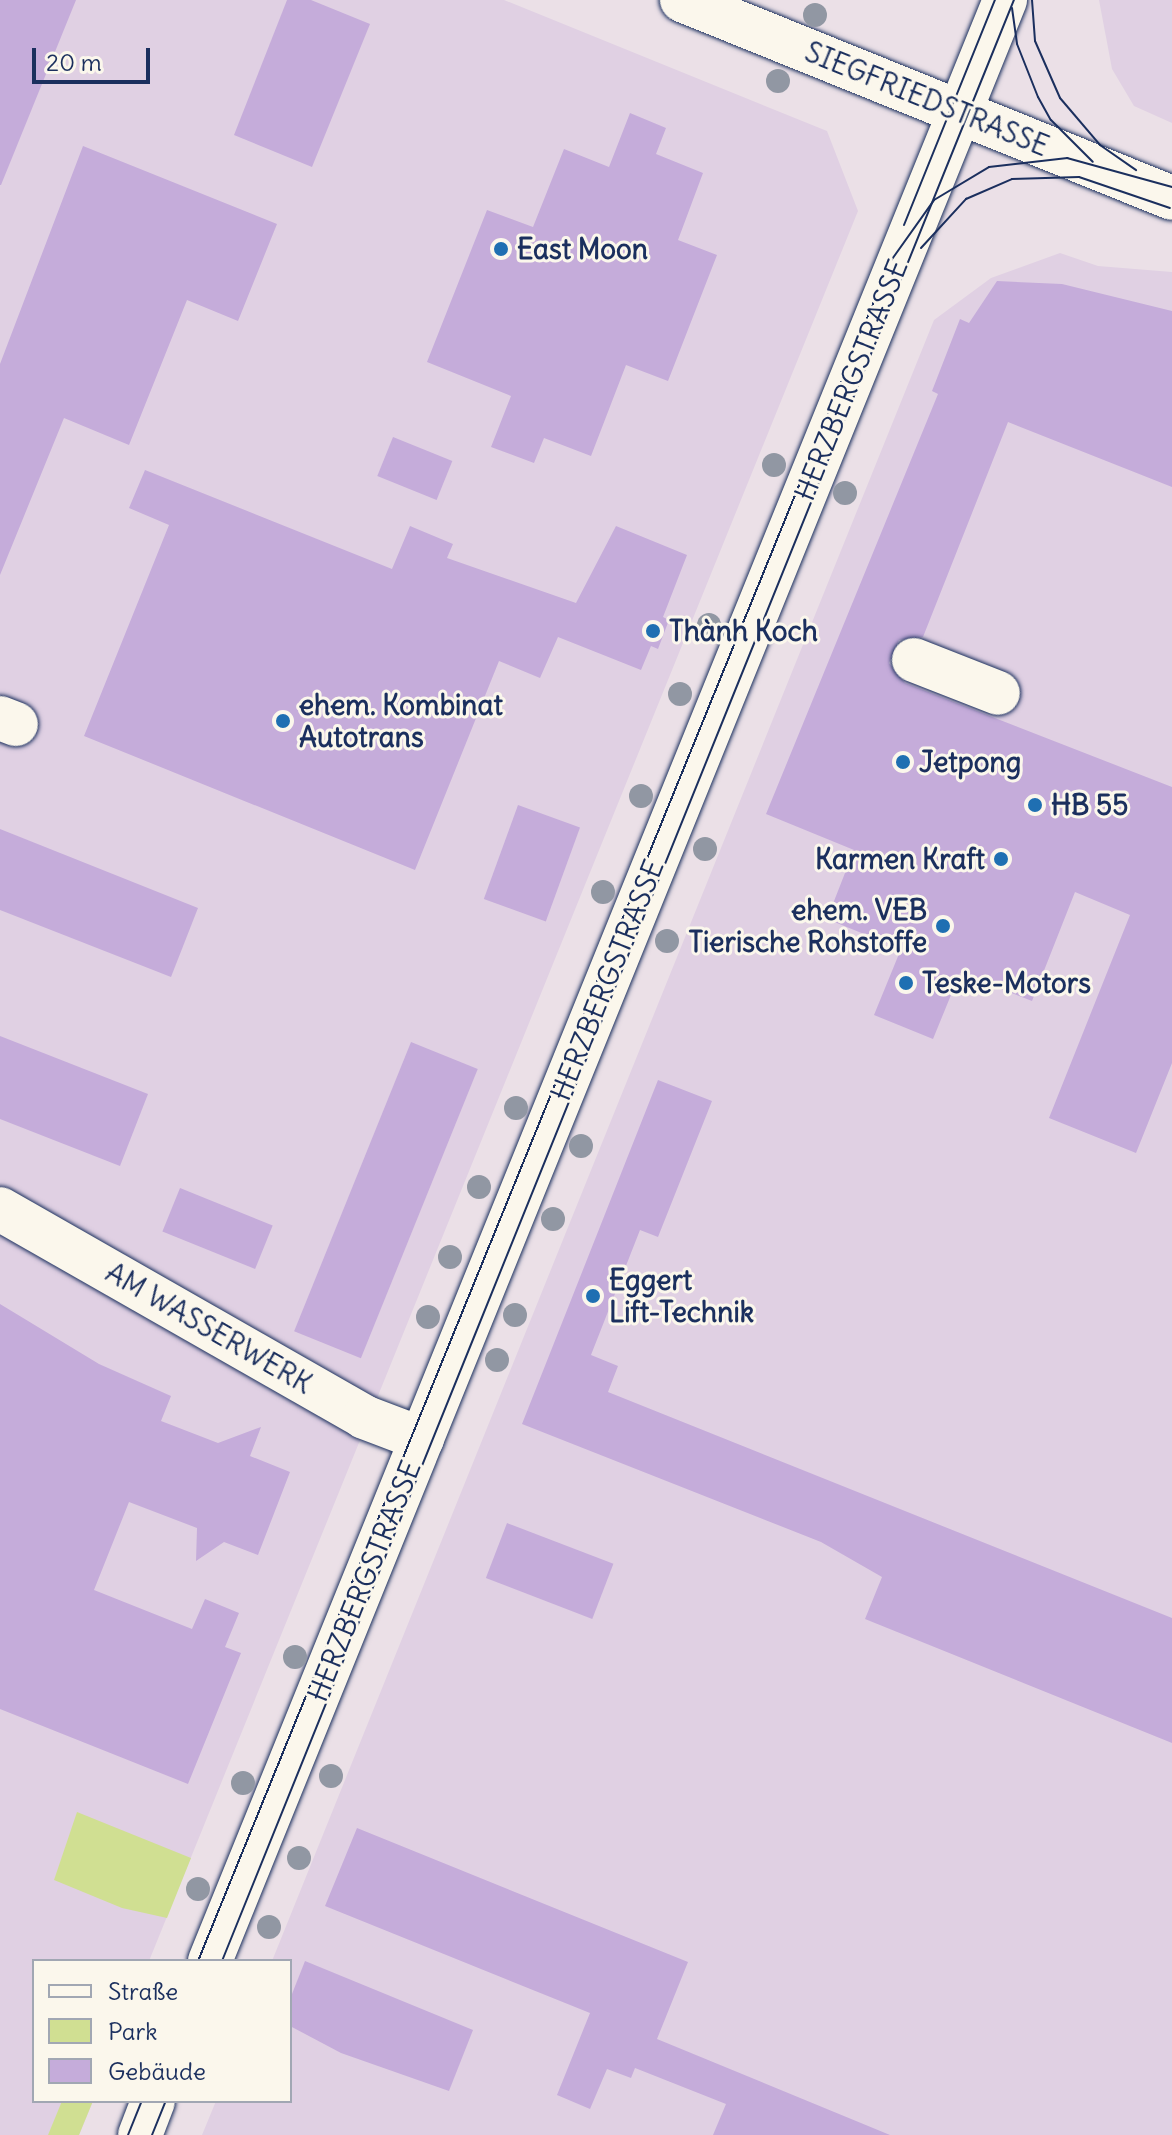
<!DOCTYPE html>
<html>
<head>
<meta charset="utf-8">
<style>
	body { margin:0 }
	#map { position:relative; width:1172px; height:2135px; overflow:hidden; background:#ebe0e7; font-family:Delius,sans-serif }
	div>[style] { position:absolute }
	.built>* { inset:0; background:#e0d0e3 }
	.green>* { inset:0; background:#d0df92 }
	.building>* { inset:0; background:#c5acda; transform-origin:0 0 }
	.roads { filter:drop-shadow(0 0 2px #1b2f5e) drop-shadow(0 0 2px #1b2f5e) }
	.minor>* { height:44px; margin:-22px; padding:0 22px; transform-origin:22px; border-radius:22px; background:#fbf7ec }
	.tram>* { height:2px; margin:-1px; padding:0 1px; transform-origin:1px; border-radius:1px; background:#1b2f5e }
	.trees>* { width:24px; height:24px; margin:-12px; border-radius:50%; background:#9197a3 }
	.dots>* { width:22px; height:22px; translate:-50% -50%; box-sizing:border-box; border:4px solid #fbf7ec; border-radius:50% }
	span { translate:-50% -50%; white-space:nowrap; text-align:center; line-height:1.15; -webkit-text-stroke:6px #fbf7ec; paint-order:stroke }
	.street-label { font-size:28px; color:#1b2f5e }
	.poi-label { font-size:28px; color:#1b2f5e; font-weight:700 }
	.left { translate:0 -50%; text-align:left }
	.right { translate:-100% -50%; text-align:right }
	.legend { position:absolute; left:32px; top:1959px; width:260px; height:144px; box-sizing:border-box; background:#fbf7ec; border:2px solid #a1a7b3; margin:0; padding:10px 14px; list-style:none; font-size:24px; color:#1b2f5e }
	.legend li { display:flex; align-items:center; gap:16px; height:40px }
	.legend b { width:40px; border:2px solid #a1a7b3 }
	.scale { position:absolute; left:32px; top:48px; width:118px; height:36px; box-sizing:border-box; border:4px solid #1b2f5e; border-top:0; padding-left:10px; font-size:24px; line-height:28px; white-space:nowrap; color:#1b2f5e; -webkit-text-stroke:6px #fbf7ec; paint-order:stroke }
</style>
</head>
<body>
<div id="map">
	<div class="built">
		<div style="clip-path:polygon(0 0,504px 0,827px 131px,858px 211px,149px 1961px,34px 1961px,34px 2101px,93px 2101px,79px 2135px,0 2135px)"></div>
		<div style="clip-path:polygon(1099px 0,1172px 0,1172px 123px,1134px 106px,1112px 69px)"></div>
		<div style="clip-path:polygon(1060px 253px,1098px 266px,1172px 272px,1172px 2135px,202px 2135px,216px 2101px,290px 2101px,290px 1961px,272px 1961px,934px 320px,991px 278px)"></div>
	</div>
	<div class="green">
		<div style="clip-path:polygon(77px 1812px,191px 1858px,167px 1918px,122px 1908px,54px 1880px)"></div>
		<div style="clip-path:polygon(62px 2101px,93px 2101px,79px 2135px,48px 2135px)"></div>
	</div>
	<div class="building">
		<div style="clip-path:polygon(0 0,76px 0,1px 185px,0 185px)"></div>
		<div style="clip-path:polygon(287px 0,311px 0,370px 24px,312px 167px,234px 135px)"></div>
		<div style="clip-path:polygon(630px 113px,666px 128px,656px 154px,703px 173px,678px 240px,717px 255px,668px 381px,626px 365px,591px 456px,544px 438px,534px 463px,491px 447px,511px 396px,427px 362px,487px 210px,533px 227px,564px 149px,609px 167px)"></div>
		<div style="clip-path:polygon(83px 146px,277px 224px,238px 321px,187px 300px,129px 445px,64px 418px,0 575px,0 364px)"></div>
		<div style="clip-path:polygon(997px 281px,1062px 284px,1172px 311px,1172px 487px,1008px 422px,923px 637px,899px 640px,889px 663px,905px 683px,1172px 787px,1172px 1063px,1136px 1153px,1049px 1118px,1130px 915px,1075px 892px,1032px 1001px,960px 973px,933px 1039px,874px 1015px,901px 949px,827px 919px,854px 850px,766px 814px,938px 394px,932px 391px,960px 319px,969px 323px)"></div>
		<div style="left:393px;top:437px;width:64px;height:42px;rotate:22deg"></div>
		<div style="clip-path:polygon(145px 470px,392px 569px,410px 526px,453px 544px,447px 558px,576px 603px,616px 526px,687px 555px,663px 617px,669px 620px,658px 649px,651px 646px,641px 670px,558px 637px,540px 678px,499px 661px,415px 870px,84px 736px,169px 525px,129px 508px)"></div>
		<div style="left:518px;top:805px;width:66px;height:100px;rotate:20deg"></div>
		<div style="clip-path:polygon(0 829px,198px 908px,171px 977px,0 910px)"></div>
		<div style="clip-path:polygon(0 1036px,148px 1094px,120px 1166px,0 1119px)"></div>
		<div style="left:411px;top:1042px;width:72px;height:312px;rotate:22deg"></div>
		<div style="clip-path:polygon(658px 1080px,712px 1101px,658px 1237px,640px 1230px,591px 1355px,618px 1366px,608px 1392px,1172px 1618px,1172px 1743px,865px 1619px,882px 1577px,821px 1542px,522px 1424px)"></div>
		<div style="left:180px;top:1188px;width:100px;height:47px;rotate:22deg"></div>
		<div style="clip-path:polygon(0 1304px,99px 1364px,171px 1396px,161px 1421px,218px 1443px,261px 1427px,250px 1456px,290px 1472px,258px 1555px,224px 1542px,196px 1561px,197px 1528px,129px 1502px,94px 1590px,192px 1629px,205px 1599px,239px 1613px,225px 1647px,241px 1653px,188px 1784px,0 1709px)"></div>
		<div style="left:507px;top:1523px;width:114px;height:59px;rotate:21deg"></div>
		<div style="clip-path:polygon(357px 1828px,688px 1962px,657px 2039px,890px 2135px,713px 2135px,726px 2104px,635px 2068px,631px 2078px,607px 2069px,590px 2109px,557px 2095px,590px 2013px,325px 1906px)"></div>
		<div style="clip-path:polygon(305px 1961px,473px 2030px,449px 2091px,341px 2053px,290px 2026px,290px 1999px)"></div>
	</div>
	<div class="roads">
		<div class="minor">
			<div style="left:682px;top:0;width:528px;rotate:22deg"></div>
			<div style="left:914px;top:660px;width:90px;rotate:21.4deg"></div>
			<div style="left:0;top:718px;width:17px;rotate:21deg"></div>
			<div style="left:0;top:1209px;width:419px;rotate:29.7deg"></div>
			<div style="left:364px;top:1417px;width:62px;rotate:20.8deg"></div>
			<div style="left:210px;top:1961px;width:2116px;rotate:-67.93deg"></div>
			<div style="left:140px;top:2135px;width:36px;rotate:-69deg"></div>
		</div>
	</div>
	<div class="tram">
		<div style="left:1032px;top:0;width:41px;rotate:85.8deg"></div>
		<div style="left:1035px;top:41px;width:62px;rotate:66.3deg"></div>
		<div style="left:1060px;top:98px;width:62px;rotate:49.6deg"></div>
		<div style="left:1100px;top:145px;width:44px;rotate:34.8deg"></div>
		<div style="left:1012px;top:8px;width:36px;rotate:82deg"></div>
		<div style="left:1017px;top:44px;width:57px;rotate:68.4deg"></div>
		<div style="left:1038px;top:97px;width:26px;rotate:61deg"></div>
		<div style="left:1051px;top:120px;width:59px;rotate:45deg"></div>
		<div style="left:904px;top:225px;width:243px;rotate:-68deg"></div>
		<div style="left:921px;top:248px;width:67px;rotate:-47.4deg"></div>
		<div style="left:966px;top:199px;width:50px;rotate:-23.5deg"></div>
		<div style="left:1012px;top:179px;width:67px;rotate:-1.7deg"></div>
		<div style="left:1079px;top:177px;width:96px;rotate:18.8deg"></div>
		<div style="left:198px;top:1961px;width:1835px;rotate:-67.84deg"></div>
		<div style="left:890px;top:262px;width:76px;rotate:-54.6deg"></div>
		<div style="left:934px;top:200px;width:64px;rotate:-31deg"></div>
		<div style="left:989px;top:167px;width:79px;rotate:-6.6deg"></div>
		<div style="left:1067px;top:158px;width:109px;rotate:15.4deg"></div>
		<div style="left:222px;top:1961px;width:2115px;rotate:-68.01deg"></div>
		<div style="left:128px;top:2135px;width:37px;rotate:-68deg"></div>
		<div style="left:152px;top:2135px;width:37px;rotate:-68deg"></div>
	</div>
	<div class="trees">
		<div style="left:815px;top:15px"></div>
		<div style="left:778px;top:81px"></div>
		<div style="left:774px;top:465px"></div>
		<div style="left:845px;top:493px"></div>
		<div style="left:709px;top:625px"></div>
		<div style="left:680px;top:694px"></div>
		<div style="left:641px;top:796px"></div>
		<div style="left:705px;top:849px"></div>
		<div style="left:603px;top:892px"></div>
		<div style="left:667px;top:941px"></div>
		<div style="left:516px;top:1108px"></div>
		<div style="left:581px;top:1146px"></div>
		<div style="left:479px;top:1187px"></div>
		<div style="left:553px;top:1219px"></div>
		<div style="left:450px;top:1257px"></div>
		<div style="left:515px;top:1315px"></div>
		<div style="left:428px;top:1317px"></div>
		<div style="left:497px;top:1360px"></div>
		<div style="left:295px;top:1657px"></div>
		<div style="left:331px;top:1776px"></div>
		<div style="left:243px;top:1783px"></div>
		<div style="left:299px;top:1858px"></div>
		<div style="left:198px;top:1889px"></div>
		<div style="left:269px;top:1927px"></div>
	</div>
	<div class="dots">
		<div style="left:501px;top:249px;background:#1f6fb2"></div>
		<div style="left:653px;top:631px;background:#1f6fb2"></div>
		<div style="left:283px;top:721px;background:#1f6fb2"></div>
		<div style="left:903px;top:762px;background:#1f6fb2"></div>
		<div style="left:1035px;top:805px;background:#1f6fb2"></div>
		<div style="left:1001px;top:859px;background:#1f6fb2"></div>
		<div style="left:943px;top:926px;background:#1f6fb2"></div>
		<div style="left:906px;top:983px;background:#1f6fb2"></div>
		<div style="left:593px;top:1296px;background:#1f6fb2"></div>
	</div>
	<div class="street-label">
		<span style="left:927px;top:99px;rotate:22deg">SIEGFRIEDSTRASSE</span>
		<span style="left:851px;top:380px;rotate:-68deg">HERZBERGSTRASSE</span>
		<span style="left:607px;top:980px;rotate:-68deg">HERZBERGSTRASSE</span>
		<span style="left:209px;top:1328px;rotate:30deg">AM WASSERWERK</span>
		<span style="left:364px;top:1581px;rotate:-68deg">HERZBERGSTRASSE</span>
	</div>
	<div class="poi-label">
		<span class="left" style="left:517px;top:249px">East Moon</span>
		<span class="left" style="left:669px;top:631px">Thành Koch</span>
		<span class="left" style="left:299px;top:721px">ehem. Kombinat<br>Autotrans</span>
		<span class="left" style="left:919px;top:762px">Jetpong</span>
		<span class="left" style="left:1051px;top:805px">HB 55</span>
		<span class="right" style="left:985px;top:859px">Karmen Kraft</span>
		<span class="right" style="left:927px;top:926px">ehem. VEB<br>Tierische Rohstoffe</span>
		<span class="left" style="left:922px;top:983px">Teske-Motors</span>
		<span class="left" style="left:609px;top:1296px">Eggert<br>Lift-Technik</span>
	</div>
	<ul class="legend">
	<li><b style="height:10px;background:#fbf7ec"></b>Straße</li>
	<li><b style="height:22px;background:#d0df92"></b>Park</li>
	<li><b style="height:22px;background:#c5acda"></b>Gebäude</li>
	</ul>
	<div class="scale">20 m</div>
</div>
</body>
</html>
